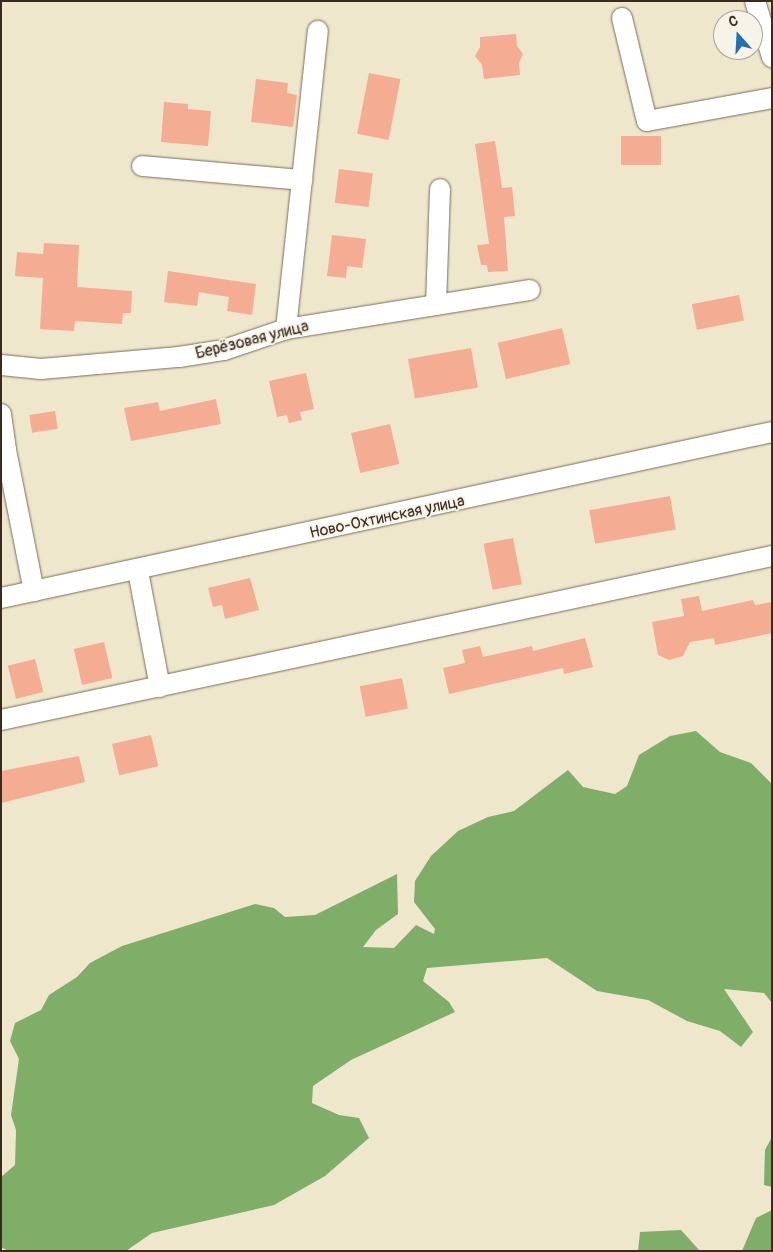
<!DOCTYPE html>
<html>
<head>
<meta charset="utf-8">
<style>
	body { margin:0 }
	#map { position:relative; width:773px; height:1252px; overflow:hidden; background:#eee7cc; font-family:Pangolin,sans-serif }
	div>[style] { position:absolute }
	.forest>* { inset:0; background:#7eae68 }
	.building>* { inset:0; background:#f4ac92; transform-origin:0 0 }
	.roads { filter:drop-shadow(0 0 1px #7a6c5b) drop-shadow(0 0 1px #7a6c5b) }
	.minor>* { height:20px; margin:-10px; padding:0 10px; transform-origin:10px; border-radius:10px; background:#fff }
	span { translate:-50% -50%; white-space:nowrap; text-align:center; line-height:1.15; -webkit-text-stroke:4px #f7f3e8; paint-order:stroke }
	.street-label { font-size:16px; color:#3b2a1e }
	.frame { position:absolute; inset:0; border:2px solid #3b2a1e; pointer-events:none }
	.north { position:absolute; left:713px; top:10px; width:50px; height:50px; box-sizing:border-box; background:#f7f3e8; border:1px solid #aca397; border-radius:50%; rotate:341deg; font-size:14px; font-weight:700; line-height:20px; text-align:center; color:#3b2a1e }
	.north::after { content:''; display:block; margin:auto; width:18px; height:22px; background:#1f6fb2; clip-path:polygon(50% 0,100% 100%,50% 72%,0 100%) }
</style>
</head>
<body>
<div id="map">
	<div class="forest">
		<div style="clip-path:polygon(696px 731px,720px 752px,751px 763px,772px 784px,772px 1003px,764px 993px,724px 989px,753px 1032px,741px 1047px,720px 1031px,687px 1021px,648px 1000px,597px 991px,547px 958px,427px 968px,423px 981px,449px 1002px,455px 1012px,351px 1060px,313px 1086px,312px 1103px,339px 1115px,359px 1118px,369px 1138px,325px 1176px,274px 1205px,152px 1233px,126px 1251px,8px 1251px,1px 1247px,1px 1177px,15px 1165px,16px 1130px,11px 1115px,19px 1059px,10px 1041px,15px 1023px,41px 1010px,49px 995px,77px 977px,90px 963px,122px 946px,255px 904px,274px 908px,285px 917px,315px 915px,397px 874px,398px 914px,376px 930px,363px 947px,394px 948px,416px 925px,434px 934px,435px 929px,414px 902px,415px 881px,431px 856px,458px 831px,488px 817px,514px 811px,568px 770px,583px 787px,615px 794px,627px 786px,639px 755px,670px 736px)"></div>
		<div style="clip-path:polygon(772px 1137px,772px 1187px,764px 1185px,765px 1150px)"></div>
		<div style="clip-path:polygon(772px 1210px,772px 1251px,742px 1251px,756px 1218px)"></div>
		<div style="clip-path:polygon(681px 1230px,700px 1251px,638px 1251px,640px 1232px)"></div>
	</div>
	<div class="building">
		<div style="clip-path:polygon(516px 34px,517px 46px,523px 54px,519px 63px,520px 75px,484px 79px,482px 65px,475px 56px,480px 47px,480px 37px)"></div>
		<div style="left:369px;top:73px;width:32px;height:62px;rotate:11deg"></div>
		<div style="clip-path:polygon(256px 79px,288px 83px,287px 93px,297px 95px,293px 127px,251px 122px)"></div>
		<div style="clip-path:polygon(164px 102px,188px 104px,188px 109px,211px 111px,208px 146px,161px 142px)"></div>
		<div style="left:661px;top:136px;width:29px;height:40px;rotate:90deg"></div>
		<div style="clip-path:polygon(495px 141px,502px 188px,512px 187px,515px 216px,504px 217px,508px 271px,488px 272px,487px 265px,481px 265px,477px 245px,489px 244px,475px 144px)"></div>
		<div style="left:339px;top:169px;width:34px;height:34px;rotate:7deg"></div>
		<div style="clip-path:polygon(332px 235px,366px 239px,362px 268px,347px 266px,346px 278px,327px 276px)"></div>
		<div style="clip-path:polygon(44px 243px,79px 245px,77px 287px,132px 291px,131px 313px,123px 313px,122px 324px,75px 321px,74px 331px,40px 329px,43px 278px,15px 276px,17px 252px,43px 254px)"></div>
		<div style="clip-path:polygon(168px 271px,256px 284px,252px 315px,227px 311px,229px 297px,199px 292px,197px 306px,164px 302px)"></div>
		<div style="left:739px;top:295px;width:26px;height:48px;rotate:79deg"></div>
		<div style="left:562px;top:328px;width:37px;height:66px;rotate:77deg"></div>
		<div style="left:471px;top:348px;width:40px;height:64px;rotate:80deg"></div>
		<div style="clip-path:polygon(306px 373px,314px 409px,300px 412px,302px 420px,289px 423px,287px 415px,277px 417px,269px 381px)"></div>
		<div style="clip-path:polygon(216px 399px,221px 424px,131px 441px,124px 408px,158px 402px,160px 411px)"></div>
		<div style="left:55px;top:411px;width:18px;height:26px;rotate:81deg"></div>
		<div style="left:390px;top:424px;width:41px;height:40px;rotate:77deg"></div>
		<div style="left:670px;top:496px;width:34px;height:82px;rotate:80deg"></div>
		<div style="left:513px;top:538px;width:47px;height:30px;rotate:79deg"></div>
		<div style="clip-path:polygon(250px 578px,259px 610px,225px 619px,222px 605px,213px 607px,208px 588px)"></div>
		<div style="clip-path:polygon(699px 596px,702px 611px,753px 600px,755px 605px,772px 602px,772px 633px,715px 645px,714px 638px,690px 642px,683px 656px,669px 660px,658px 655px,652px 622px,684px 616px,681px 599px)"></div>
		<div style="clip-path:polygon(585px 638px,593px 667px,564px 674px,563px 668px,449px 694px,443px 668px,465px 663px,462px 650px,480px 646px,483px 657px,532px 646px,533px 651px)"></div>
		<div style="left:104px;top:642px;width:37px;height:31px;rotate:77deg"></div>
		<div style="left:35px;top:659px;width:34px;height:28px;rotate:76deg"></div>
		<div style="left:402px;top:678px;width:31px;height:43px;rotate:79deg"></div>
		<div style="left:151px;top:735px;width:32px;height:40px;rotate:77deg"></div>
		<div style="clip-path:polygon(79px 756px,85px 782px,1px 803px,1px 771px)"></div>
	</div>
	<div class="roads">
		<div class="minor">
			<div style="left:755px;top:1px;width:59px;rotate:73.1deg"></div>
			<div style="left:622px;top:18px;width:106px;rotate:76.4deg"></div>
			<div style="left:647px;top:121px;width:127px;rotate:-10.4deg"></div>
			<div style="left:142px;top:166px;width:161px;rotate:5deg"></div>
			<div style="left:436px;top:305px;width:116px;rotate:-88deg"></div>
			<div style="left:286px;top:329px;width:300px;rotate:-83.9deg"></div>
			<div style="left:1px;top:365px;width:40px;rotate:5.7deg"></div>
			<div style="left:41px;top:369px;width:139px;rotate:-5deg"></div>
			<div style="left:179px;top:357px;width:46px;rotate:-8.8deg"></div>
			<div style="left:224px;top:350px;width:65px;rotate:-18.7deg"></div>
			<div style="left:286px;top:329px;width:247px;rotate:-9.1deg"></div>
			<div style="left:1px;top:414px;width:36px;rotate:82deg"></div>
			<div style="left:1px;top:447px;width:6px;rotate:31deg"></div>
			<div style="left:6px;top:450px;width:144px;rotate:78.8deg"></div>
			<div style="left:138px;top:571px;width:118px;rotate:79.3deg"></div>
			<div style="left:1px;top:598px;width:789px;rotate:-12.15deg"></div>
			<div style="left:1px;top:720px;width:788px;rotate:-12.01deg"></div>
		</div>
	</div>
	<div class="street-label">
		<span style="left:252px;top:340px;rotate:-14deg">Берёзовая улица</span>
		<span style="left:387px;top:517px;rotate:-12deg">Ново-Охтинская улица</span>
	</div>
	<div class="frame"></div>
	<div class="north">С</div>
</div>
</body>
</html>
